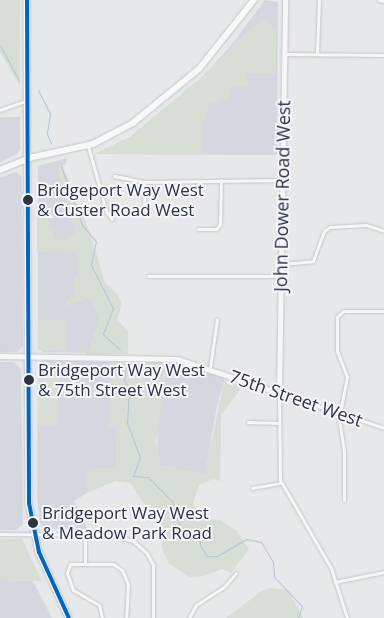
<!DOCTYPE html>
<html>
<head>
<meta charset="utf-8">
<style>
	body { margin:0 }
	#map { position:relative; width:384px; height:618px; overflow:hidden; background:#e6e8ea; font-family:"Open Sans",sans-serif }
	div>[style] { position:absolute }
	.built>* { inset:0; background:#d4d7dd }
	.green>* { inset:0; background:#d6ded6; transform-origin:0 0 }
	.stream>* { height:1px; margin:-0.5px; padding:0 0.5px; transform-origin:0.5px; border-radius:0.5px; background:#b4c4d5 }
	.roads { filter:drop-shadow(0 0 1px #c4c6c8) drop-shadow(0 0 1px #c4c6c8) }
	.minor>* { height:3px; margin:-1.5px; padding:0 1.5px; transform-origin:1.5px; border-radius:1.5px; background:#f5f6f7 }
	.tertiary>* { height:4.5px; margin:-2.25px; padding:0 2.25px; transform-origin:2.25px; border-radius:2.25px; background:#f5f6f7 }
	.primary>* { height:5.5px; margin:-2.75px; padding:0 2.75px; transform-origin:2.75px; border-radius:2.75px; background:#f8f8f8 }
	.bus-1>* { height:4px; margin:-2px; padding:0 2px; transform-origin:2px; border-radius:2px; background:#0065bd }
	.dots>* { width:14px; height:14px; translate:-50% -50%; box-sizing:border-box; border:2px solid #f4f6f9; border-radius:50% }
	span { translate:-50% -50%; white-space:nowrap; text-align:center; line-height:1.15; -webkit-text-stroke:4px #f4f6f9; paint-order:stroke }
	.bus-label { font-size:17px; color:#2b3445 }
	.left { translate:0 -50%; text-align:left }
	.street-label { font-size:18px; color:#2b3445 }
</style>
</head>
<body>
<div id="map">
	<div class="built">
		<div style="clip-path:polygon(265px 0,278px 2px,277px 155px,95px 154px,130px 137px,201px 78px,229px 48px)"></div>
		<div style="clip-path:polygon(0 117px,20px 117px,20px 149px,17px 154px,0 162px)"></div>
		<div style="clip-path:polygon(67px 158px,66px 164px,59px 168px,59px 175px,75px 221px,107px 353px,43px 352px,38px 348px,38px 166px)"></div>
		<div style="clip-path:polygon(16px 172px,22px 177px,23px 346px,17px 352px,0 352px,0 178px)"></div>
		<div style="clip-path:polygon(42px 361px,111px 362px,109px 428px,117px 428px,116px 468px,87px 469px,87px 493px,74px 501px,88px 530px,45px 528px,40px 524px,37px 497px,38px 366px)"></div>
		<div style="clip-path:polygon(168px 361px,225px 377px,217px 406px,205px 475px,161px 465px,158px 457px,157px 423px)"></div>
		<div style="clip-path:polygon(0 362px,14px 362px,21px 369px,23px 524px,16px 530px,0 530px)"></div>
		<div style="clip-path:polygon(0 580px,33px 581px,52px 618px,0 618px)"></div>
	</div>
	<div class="green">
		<div style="clip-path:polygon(0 0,20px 0,20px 86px,0 52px)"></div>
		<div style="clip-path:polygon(264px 20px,276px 29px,276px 74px,246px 73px,248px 86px,231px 86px,229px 100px,223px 100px,222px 93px,220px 103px,210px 103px,202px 126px,201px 154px,95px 154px,130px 137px,201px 78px,250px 29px)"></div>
		<div style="clip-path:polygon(63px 166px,91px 236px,105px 283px,118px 295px,122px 305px,117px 319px,128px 332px,128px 354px,86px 355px,99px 321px,90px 298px,68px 306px,66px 302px,73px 294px,75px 276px,79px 275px,76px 253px,37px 252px,37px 214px,51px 211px,52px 216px,48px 218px,56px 240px,68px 239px,68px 236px,75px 234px,59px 175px,59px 168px)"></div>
		<div style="left:38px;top:320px;width:28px;height:30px"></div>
		<div style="clip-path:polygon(168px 361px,156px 442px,161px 465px,205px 474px,224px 381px,243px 386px,221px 415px,220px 481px,213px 479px,199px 485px,193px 503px,200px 517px,220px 520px,237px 531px,249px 549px,231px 573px,222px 569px,203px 576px,190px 577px,169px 564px,162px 548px,158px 512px,144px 503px,130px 483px,115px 481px,87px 493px,87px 469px,116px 468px,117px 428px,109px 428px,111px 362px)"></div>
		<div style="clip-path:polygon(41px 362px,58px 362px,58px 426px,38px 426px,38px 366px)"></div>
		<div style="clip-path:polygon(0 539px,22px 539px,42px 581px,0 580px)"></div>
		<div style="clip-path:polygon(271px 588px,288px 590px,303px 618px,226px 618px,262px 591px)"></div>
	</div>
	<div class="stream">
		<div style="left:0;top:45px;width:40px;rotate:62deg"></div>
		<div style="left:38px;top:90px;width:27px;rotate:63deg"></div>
		<div style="left:50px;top:114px;width:20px;rotate:99deg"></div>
		<div style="left:47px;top:134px;width:10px;rotate:66deg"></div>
		<div style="left:61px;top:166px;width:63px;rotate:70.4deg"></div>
		<div style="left:82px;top:225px;width:21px;rotate:49deg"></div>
		<div style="left:96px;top:241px;width:25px;rotate:102deg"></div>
		<div style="left:91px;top:265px;width:48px;rotate:62.9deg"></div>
		<div style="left:113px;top:308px;width:28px;rotate:111deg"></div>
		<div style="left:103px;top:334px;width:23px;rotate:43deg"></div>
		<div style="left:126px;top:366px;width:14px;rotate:98deg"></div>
		<div style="left:124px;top:380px;width:9px;rotate:54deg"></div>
		<div style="left:129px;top:387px;width:36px;rotate:93deg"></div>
		<div style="left:127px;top:423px;width:36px;rotate:69deg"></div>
		<div style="left:140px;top:457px;width:20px;rotate:110deg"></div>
		<div style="left:133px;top:476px;width:15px;rotate:4deg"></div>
		<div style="left:148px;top:477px;width:34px;rotate:45deg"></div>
		<div style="left:172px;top:501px;width:38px;rotate:73deg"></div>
		<div style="left:183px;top:537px;width:16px;rotate:-11deg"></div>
		<div style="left:199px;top:534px;width:11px;rotate:85deg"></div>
		<div style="left:200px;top:545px;width:13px;rotate:58deg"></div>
		<div style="left:207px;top:556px;width:10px"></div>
		<div style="left:217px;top:556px;width:34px;rotate:-30deg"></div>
		<div style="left:247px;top:539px;width:14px;rotate:12deg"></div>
		<div style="left:261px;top:542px;width:23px;rotate:59deg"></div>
		<div style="left:273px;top:562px;width:15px;rotate:86deg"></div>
		<div style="left:274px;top:577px;width:40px;rotate:46deg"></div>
		<div style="left:302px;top:606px;width:13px;rotate:108deg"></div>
	</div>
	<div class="roads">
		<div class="minor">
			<div style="left:379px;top:0;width:5px;rotate:11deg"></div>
			<div style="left:284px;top:54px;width:100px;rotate:0.6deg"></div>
			<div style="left:317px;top:54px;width:54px;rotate:-87.9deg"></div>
			<div style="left:0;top:110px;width:29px;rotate:-20deg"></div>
			<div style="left:88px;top:146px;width:67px;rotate:74.5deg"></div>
			<div style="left:106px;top:211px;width:10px;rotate:53deg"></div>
			<div style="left:114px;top:176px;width:32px;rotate:11deg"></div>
			<div style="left:145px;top:182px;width:136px;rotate:-0.8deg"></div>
			<div style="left:114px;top:176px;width:17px;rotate:10deg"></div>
			<div style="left:144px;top:208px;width:26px;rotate:-88deg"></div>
			<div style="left:198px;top:229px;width:18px"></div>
			<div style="left:216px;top:229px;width:6px;rotate:-51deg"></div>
			<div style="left:220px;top:224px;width:44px;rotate:-88.7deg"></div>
			<div style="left:281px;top:264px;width:32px;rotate:-5deg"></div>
			<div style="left:313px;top:261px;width:32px;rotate:-70deg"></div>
			<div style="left:324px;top:231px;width:7px;rotate:-34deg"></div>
			<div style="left:330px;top:227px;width:36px;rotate:-3deg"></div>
			<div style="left:366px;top:225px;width:19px;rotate:18deg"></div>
			<div style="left:148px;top:276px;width:132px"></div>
			<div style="left:210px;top:368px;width:49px;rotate:-81.9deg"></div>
			<div style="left:248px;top:422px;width:31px;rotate:2deg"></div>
			<div style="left:252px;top:488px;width:28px;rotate:-10deg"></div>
			<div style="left:344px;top:500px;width:49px;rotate:-90deg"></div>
			<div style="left:344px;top:451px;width:33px;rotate:-99deg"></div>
			<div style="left:339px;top:418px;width:42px;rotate:-79deg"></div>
			<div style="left:347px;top:377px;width:28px;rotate:-111deg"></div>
			<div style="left:337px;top:351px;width:34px;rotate:-90deg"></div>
			<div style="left:337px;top:317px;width:8px;rotate:-45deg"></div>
			<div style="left:343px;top:311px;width:41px"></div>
			<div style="left:0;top:534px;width:108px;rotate:0.5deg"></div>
			<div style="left:108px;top:535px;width:26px;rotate:13deg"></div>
			<div style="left:133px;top:541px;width:18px;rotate:41deg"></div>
			<div style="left:147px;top:553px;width:13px;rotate:63deg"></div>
			<div style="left:153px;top:565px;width:53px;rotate:90deg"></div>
			<div style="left:85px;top:535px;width:28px;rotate:90deg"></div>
			<div style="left:85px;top:544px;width:16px;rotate:90deg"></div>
			<div style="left:335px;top:582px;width:50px;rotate:-11.5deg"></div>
			<div style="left:102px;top:618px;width:13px;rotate:-103deg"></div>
			<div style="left:99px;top:605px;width:30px;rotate:-150deg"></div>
			<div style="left:73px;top:590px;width:18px;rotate:-109deg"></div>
			<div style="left:67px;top:573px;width:9px;rotate:-72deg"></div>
			<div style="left:70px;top:564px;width:43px"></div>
			<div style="left:113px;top:564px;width:11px;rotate:34deg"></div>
			<div style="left:122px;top:570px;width:15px;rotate:67deg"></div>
			<div style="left:128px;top:584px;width:34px;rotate:93deg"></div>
			<div style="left:189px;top:618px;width:15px;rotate:-62deg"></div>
			<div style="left:196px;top:605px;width:35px;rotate:-33deg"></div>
			<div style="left:225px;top:586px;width:17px;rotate:-50deg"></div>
			<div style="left:347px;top:618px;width:52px;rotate:-107.7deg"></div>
			<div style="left:331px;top:568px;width:102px;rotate:-120.1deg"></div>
			<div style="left:280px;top:480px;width:87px;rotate:-90.7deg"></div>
			<div style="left:279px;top:393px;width:111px;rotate:18.4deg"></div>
		</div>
		<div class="tertiary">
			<div style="left:0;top:356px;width:177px;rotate:1deg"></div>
			<div style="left:177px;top:359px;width:108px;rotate:18.4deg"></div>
			<div style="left:279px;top:393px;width:393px;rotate:-89.1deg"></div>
		</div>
		<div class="primary">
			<div style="left:27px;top:0;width:503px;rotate:89.77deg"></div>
			<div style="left:29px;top:503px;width:50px;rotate:78.5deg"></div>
			<div style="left:39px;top:552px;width:72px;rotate:65.6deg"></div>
			<div style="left:0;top:170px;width:31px;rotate:-22deg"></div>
			<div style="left:29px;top:158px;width:66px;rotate:-12.3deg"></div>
			<div style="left:93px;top:144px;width:45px;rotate:-27.7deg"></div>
			<div style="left:133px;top:123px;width:85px;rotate:-39.3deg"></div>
			<div style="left:199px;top:69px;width:88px;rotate:-51.4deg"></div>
		</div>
	</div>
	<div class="bus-1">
		<div style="left:27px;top:0;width:503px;rotate:89.77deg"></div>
		<div style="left:29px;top:503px;width:50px;rotate:78.5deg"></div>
		<div style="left:39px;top:552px;width:72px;rotate:65.6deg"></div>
	</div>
	<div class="dots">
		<div style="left:28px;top:200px;background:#2b3445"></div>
		<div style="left:29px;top:380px;background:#2b3445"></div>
		<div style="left:33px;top:523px;background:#2b3445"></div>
	</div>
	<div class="bus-label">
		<span class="left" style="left:37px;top:200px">Bridgeport Way West<br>&amp; Custer Road West</span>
		<span class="left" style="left:38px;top:380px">Bridgeport Way West<br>&amp; 75th Street West</span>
		<span class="left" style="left:42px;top:523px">Bridgeport Way West<br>&amp; Meadow Park Road</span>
	</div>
	<div class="street-label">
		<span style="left:282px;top:196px;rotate:-89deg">John Dower Road West</span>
		<span style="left:296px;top:398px;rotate:19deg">75th Street West</span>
	</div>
</div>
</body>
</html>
